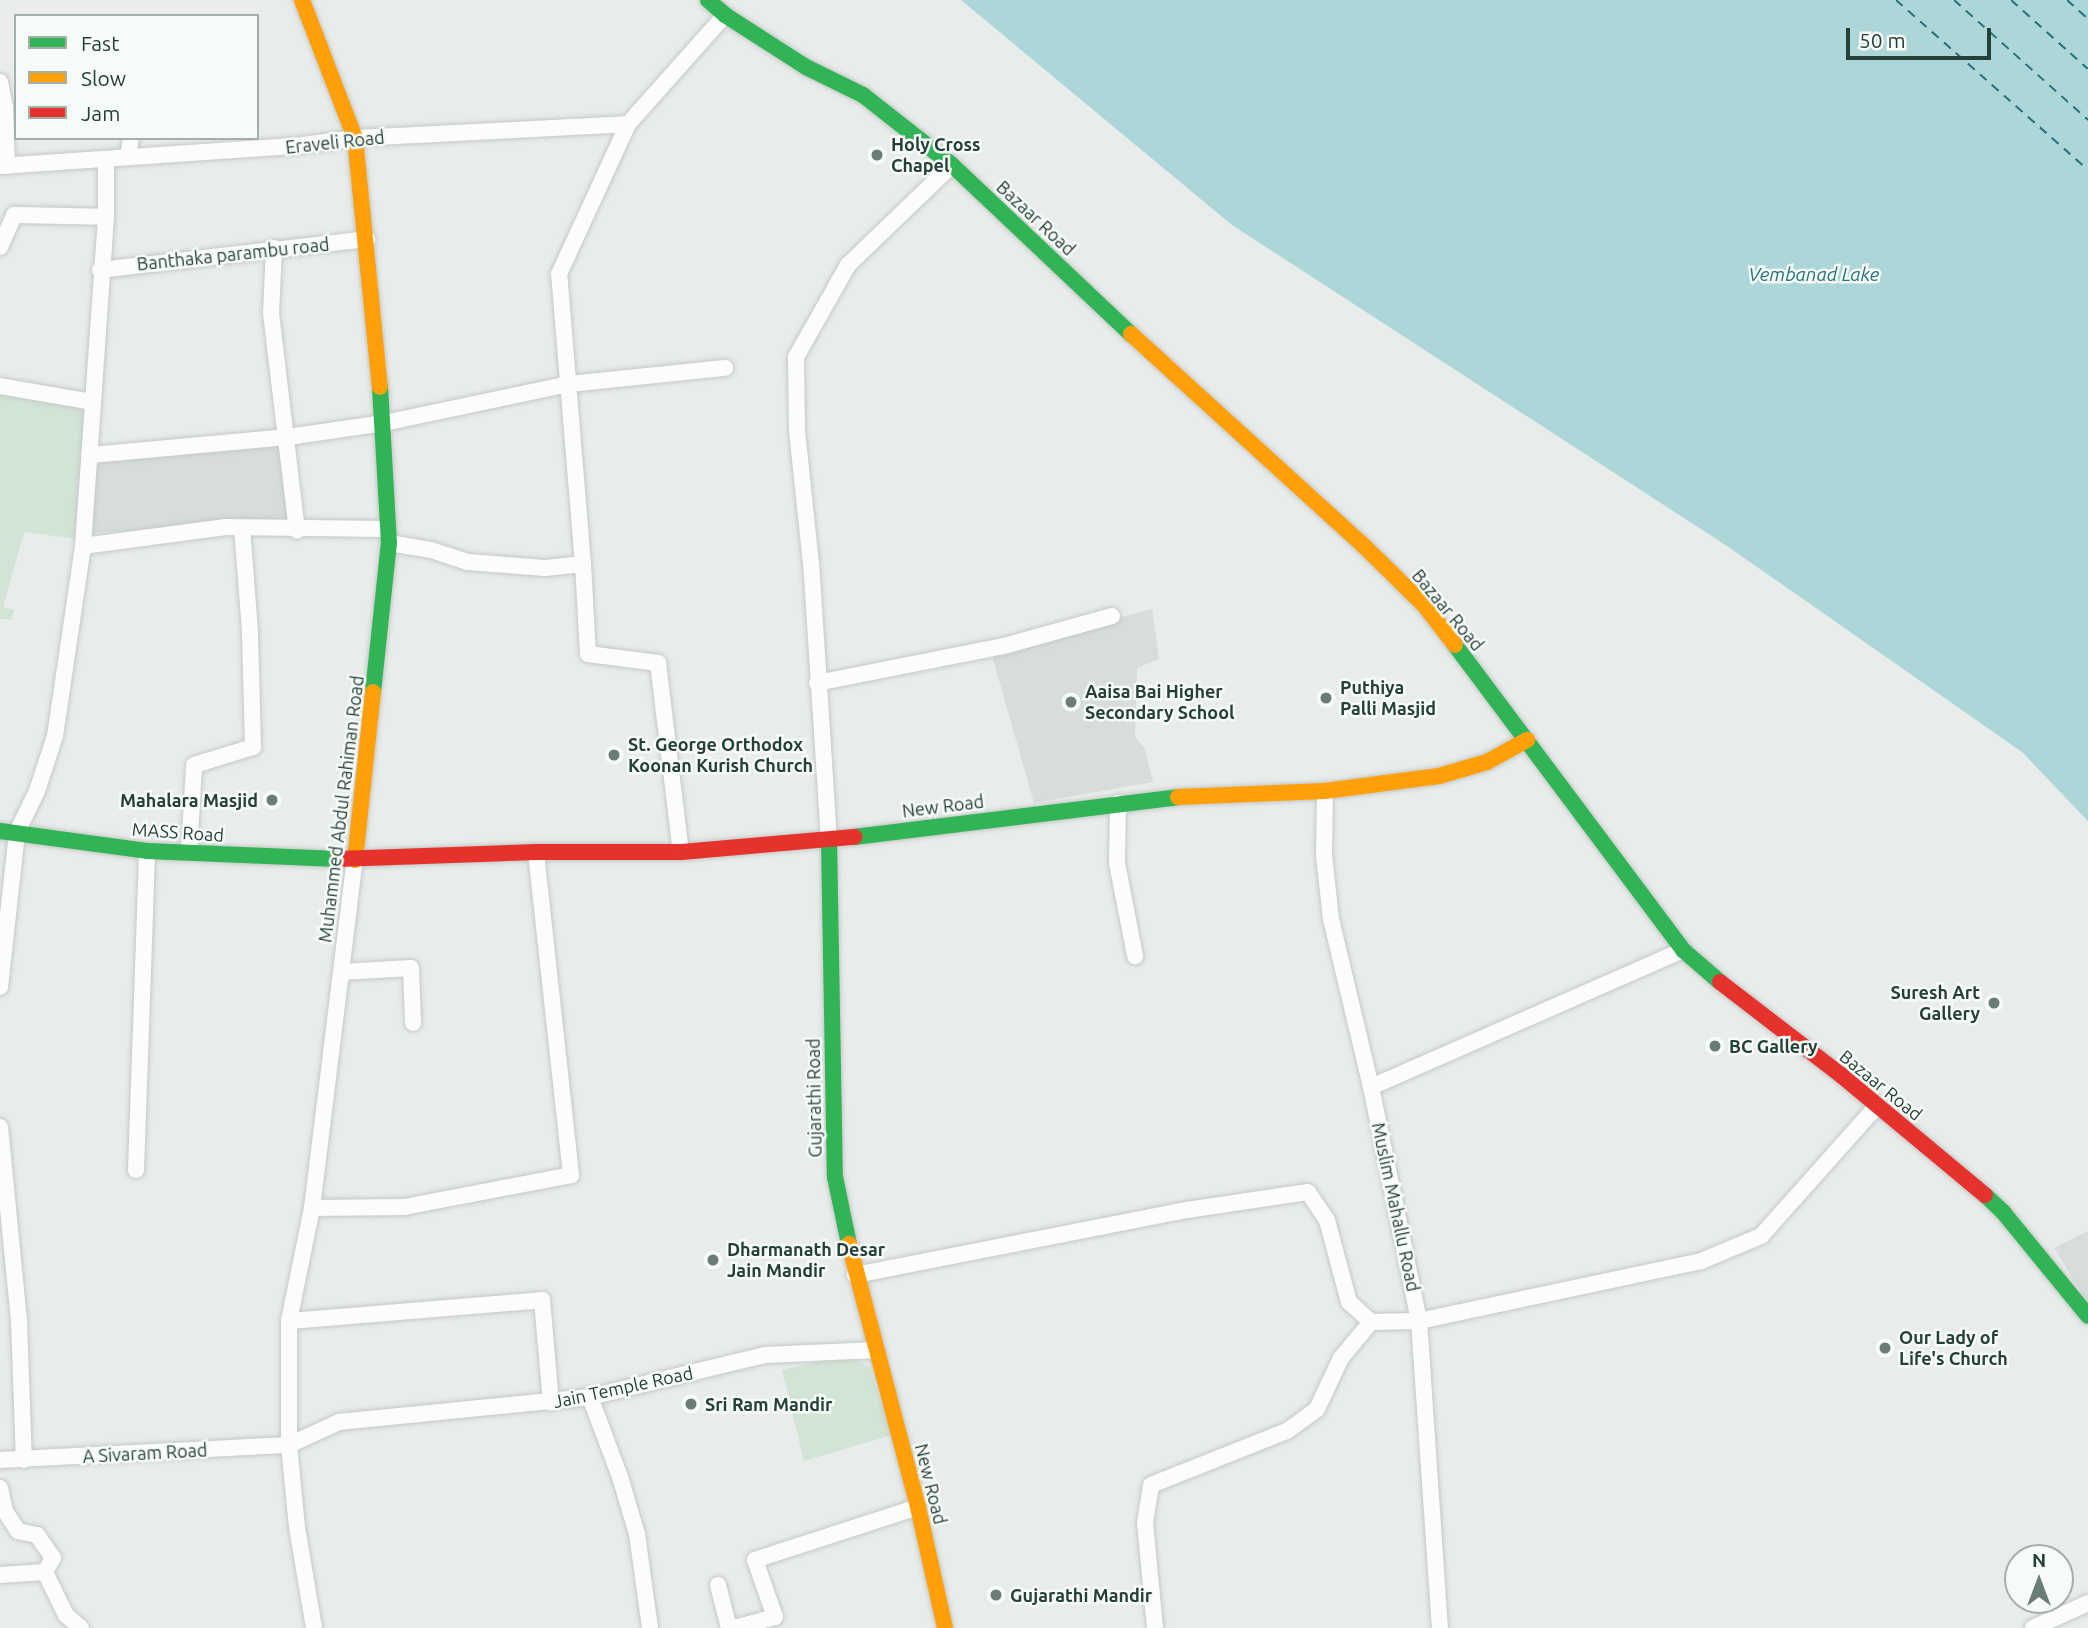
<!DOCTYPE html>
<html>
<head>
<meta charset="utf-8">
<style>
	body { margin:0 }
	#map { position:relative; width:2088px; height:1628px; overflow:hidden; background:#e8ecea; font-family:Ubuntu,sans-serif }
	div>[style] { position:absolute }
	.built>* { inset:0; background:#d6ddda }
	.green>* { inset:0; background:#d2e4d6 }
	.water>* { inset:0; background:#acd6d8 }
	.ferry>* { height:2px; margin-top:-1px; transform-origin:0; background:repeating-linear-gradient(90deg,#22737a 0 9px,transparent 0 16px) }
	.roads { filter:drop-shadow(0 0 2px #c5c9c7) drop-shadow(0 0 2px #c5c9c7) }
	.street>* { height:16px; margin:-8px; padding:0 8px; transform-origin:8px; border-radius:8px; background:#fcfcfc }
	.fast>* { height:16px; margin:-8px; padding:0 8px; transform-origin:8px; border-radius:8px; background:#30b455 }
	.slow>* { height:16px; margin:-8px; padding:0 8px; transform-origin:8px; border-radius:8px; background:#ff9f0a }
	.jam>* { height:16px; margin:-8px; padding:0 8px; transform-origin:8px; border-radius:8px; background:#e5322d }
	.dots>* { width:19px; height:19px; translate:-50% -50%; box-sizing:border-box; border:4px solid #f7fbf8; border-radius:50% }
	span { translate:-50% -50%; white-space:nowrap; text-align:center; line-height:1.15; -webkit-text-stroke:5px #f7fbf8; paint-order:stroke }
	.street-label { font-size:18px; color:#254036 }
	.poi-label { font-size:18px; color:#254036; font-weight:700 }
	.left { translate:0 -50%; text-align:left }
	.right { translate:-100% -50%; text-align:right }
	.water-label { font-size:19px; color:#22737a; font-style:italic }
	.legend { position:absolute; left:14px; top:14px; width:245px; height:126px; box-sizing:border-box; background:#f7fbf8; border:2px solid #a3b0aa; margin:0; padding:9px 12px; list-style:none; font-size:21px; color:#254036 }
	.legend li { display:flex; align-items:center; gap:14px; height:35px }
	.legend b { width:35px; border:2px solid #a3b0aa }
	.north { position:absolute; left:2004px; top:1544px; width:70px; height:70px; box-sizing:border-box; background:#f7fbf8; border:2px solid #a3b0aa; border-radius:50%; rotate:0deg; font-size:19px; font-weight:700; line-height:28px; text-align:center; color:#254036 }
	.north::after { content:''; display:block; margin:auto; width:24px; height:32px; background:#697c75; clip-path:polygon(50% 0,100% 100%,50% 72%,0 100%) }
	.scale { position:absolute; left:1846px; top:28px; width:145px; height:32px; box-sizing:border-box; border:4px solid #254036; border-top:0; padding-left:9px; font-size:21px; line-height:24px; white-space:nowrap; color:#254036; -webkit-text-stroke:5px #f7fbf8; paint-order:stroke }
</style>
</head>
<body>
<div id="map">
	<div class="built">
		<div style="clip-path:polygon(283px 442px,295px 522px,93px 533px,94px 461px)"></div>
		<div style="clip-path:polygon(1152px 609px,1159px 659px,1137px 668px,1135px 737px,1145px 749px,1153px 782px,1034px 803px,991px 652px)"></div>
		<div style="clip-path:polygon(2088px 1231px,2088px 1303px,2054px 1248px)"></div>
	</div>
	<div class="green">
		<div style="clip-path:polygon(0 392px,88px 407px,78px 539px,24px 532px,3px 607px,14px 610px,12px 620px,0 619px)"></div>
		<div style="clip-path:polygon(835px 1357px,857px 1360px,869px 1367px,892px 1435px,804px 1461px,782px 1370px)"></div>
	</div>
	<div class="water">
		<div style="clip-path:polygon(961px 0,2088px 0,2088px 821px,2022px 752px,1727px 546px,1232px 225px)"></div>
	</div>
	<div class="ferry">
		<div style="left:1896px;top:0;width:256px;rotate:41.5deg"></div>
		<div style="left:1954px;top:0;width:180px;rotate:41.8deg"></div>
		<div style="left:2011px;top:0;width:103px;rotate:41.9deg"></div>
		<div style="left:2067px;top:0;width:28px;rotate:42deg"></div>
	</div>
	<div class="roads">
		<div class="street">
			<div style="left:0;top:82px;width:26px;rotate:79deg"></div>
			<div style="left:5px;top:108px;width:58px;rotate:88deg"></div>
			<div style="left:128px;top:157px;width:19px;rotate:-81deg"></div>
			<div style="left:0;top:166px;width:297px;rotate:-3.9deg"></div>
			<div style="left:296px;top:146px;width:60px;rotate:-7.7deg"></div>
			<div style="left:355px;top:138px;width:273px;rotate:-2.9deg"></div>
			<div style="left:0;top:247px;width:35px;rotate:-66deg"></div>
			<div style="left:14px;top:215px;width:92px;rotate:1.2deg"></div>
			<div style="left:274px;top:248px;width:65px;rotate:92.6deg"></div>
			<div style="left:271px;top:313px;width:219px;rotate:83.2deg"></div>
			<div style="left:100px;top:270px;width:269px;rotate:-6.6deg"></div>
			<div style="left:0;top:386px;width:94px;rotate:9.8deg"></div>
			<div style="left:91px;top:455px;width:198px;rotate:-5.2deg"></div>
			<div style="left:288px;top:437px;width:97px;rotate:-8.3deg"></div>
			<div style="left:384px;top:423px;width:189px;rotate:-11.9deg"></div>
			<div style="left:569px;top:384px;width:157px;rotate:-5.9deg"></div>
			<div style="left:389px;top:543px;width:43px;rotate:9.5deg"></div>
			<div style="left:431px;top:550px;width:39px;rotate:18deg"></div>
			<div style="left:468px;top:562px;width:77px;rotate:4.5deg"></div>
			<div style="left:545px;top:568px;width:38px;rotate:-6deg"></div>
			<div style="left:583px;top:564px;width:90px;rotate:86.8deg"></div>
			<div style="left:588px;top:654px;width:71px;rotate:7.3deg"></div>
			<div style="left:658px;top:663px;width:190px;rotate:83.1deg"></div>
			<div style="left:83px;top:546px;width:144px;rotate:-7.6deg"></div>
			<div style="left:226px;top:527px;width:162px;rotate:0.7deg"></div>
			<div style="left:583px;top:564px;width:291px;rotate:-94.7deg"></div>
			<div style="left:559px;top:274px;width:165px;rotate:-65.3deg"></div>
			<div style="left:628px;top:124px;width:146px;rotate:-48.3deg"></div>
			<div style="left:817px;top:683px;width:191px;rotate:-11.2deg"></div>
			<div style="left:1004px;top:646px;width:112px;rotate:-15.5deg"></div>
			<div style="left:1325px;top:791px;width:64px;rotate:90.9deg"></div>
			<div style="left:1324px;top:855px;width:64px;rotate:83.8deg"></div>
			<div style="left:1331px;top:919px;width:173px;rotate:76.6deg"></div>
			<div style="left:1371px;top:1087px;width:239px;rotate:78.4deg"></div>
			<div style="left:1419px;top:1321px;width:308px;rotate:86.1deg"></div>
			<div style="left:1118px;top:803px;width:60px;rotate:91deg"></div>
			<div style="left:1117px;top:863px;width:95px;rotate:79deg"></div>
			<div style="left:829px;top:840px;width:277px;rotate:-93.7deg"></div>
			<div style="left:811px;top:564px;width:135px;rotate:-96deg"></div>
			<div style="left:797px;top:430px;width:73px;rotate:-90.8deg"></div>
			<div style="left:796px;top:357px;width:106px;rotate:-60.5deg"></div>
			<div style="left:848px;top:265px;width:144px;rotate:-43.9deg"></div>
			<div style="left:189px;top:853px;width:88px;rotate:-86.7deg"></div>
			<div style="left:194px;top:765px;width:62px;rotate:-17deg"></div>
			<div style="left:253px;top:747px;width:116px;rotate:-91.5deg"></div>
			<div style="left:250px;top:631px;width:103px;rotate:-94.4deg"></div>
			<div style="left:341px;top:972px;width:70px;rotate:-3.3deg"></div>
			<div style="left:411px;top:968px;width:55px;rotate:87.9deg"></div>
			<div style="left:0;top:987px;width:156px;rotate:-83.7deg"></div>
			<div style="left:17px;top:832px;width:46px;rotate:-64deg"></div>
			<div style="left:37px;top:791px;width:58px;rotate:-71.9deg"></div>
			<div style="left:55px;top:736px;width:192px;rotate:-81.6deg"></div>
			<div style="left:83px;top:546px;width:330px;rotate:-86deg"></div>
			<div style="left:106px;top:217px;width:58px;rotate:-90deg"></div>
			<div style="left:1371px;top:1087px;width:341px;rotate:-23.7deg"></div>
			<div style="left:0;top:1127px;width:194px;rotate:84.4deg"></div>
			<div style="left:19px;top:1320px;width:140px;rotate:88deg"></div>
			<div style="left:136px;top:1170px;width:319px;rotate:-88deg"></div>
			<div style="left:312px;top:1208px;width:92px;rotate:-0.6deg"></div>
			<div style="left:404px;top:1207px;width:170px;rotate:-10.8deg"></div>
			<div style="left:571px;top:1175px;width:325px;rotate:-96.2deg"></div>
			<div style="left:855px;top:1275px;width:338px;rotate:-11.1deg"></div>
			<div style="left:1187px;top:1210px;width:122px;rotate:-8.5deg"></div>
			<div style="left:1308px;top:1192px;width:34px;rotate:56deg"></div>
			<div style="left:1327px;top:1220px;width:85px;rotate:75deg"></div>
			<div style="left:1349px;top:1302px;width:30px;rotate:42deg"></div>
			<div style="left:1371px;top:1322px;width:48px;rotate:-1.2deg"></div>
			<div style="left:1419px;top:1321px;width:288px;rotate:-12deg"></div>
			<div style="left:1701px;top:1261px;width:65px;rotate:-22.6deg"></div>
			<div style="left:1761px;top:1236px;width:173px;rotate:-48.3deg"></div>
			<div style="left:289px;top:1321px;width:254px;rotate:-4.7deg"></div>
			<div style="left:542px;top:1300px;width:103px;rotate:85deg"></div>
			<div style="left:590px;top:1397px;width:85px;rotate:69.4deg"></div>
			<div style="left:620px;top:1477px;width:59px;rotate:73.4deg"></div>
			<div style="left:637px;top:1534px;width:95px;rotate:82.1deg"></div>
			<div style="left:0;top:1460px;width:289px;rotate:-3deg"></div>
			<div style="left:289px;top:1445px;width:55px;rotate:-24.7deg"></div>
			<div style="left:339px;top:1422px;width:252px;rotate:-5.7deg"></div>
			<div style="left:590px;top:1397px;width:180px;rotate:-13.5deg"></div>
			<div style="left:765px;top:1355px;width:111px;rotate:-2.6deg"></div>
			<div style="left:0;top:1488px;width:24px;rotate:78deg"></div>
			<div style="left:5px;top:1511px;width:24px;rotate:57deg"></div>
			<div style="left:18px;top:1531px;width:19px;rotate:12deg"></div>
			<div style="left:37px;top:1535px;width:28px;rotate:55deg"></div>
			<div style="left:53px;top:1558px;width:16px;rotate:120deg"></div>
			<div style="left:0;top:1575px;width:45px;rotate:-3.8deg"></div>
			<div style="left:45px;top:1572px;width:48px;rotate:64deg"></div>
			<div style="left:66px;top:1615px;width:20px;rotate:41deg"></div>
			<div style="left:718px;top:1585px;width:44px;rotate:75.7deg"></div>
			<div style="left:314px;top:1628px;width:102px;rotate:-99.6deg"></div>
			<div style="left:297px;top:1527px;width:82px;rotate:-95.6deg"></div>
			<div style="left:289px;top:1445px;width:124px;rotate:-90deg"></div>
			<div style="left:289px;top:1321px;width:115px;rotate:-78.5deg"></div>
			<div style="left:312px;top:1208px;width:351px;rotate:-83deg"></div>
			<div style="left:734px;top:1628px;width:42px;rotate:-15deg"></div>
			<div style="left:775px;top:1617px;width:60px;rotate:-109.3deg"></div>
			<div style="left:755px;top:1560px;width:171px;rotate:-18deg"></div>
			<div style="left:1155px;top:1628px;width:105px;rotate:-95.4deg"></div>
			<div style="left:1145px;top:1523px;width:38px;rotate:-81deg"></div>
			<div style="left:1151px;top:1485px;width:146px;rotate:-21.7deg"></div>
			<div style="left:1287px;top:1431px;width:37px;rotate:-36deg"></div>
			<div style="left:1317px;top:1409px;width:56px;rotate:-64.8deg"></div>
			<div style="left:1341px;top:1358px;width:47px;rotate:-50.2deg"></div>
			<div style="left:2033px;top:1628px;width:60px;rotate:-24.4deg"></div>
		</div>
		<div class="fast">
			<div style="left:708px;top:0;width:23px;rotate:41deg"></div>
			<div style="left:725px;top:15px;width:96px;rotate:32.7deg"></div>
			<div style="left:806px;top:67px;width:64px;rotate:26.2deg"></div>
			<div style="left:863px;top:95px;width:113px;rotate:38.2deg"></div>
			<div style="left:952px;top:165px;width:246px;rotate:43.4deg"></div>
			<div style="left:1455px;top:645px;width:381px;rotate:53.2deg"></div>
			<div style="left:1683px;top:950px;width:49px;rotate:40.9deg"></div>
			<div style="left:373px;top:692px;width:150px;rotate:-83.9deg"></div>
			<div style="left:389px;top:543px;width:156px;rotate:-93.3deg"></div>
			<div style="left:0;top:831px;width:148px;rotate:7.7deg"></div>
			<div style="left:147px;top:851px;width:191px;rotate:2.4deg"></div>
			<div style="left:854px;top:837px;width:326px;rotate:-7deg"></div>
			<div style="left:829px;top:840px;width:337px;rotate:89deg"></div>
			<div style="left:835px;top:1177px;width:68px;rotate:78.2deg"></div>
			<div style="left:1985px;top:1195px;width:25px;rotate:43deg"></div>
			<div style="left:2003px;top:1212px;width:134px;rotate:50.7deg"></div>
		</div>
		<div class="slow">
			<div style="left:302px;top:0;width:148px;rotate:69deg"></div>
			<div style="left:355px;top:138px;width:250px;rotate:84.3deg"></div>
			<div style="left:1131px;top:334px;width:312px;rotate:42.3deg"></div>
			<div style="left:1362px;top:544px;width:88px;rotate:44.5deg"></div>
			<div style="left:1425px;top:606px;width:49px;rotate:52.4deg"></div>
			<div style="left:1178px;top:797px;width:147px;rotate:-2.3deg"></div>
			<div style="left:1325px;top:791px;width:115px;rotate:-7.5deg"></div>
			<div style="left:1439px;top:776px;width:50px;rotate:-16.3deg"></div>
			<div style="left:1487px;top:762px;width:46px;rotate:-28.8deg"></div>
			<div style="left:355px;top:860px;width:169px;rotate:-83.9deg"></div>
			<div style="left:849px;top:1244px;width:272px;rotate:75.3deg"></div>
			<div style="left:918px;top:1507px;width:124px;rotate:77.4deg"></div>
		</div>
		<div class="jam">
			<div style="left:338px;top:859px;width:198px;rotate:-2deg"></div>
			<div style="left:536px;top:852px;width:145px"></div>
			<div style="left:681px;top:852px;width:174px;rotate:-5deg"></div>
			<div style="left:1720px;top:982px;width:154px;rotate:37.6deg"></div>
			<div style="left:1842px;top:1076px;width:186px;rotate:39.8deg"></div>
		</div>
	</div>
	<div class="dots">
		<div style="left:877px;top:155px;background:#697c75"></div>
		<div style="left:1326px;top:698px;background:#697c75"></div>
		<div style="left:1071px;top:702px;background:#697c75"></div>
		<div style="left:614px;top:755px;background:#697c75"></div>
		<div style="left:272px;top:800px;background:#697c75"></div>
		<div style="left:1994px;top:1003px;background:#697c75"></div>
		<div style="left:1715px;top:1046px;background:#697c75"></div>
		<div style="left:713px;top:1260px;background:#697c75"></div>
		<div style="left:1885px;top:1348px;background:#697c75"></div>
		<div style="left:691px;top:1404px;background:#697c75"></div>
		<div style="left:996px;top:1595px;background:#697c75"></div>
	</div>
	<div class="street-label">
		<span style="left:335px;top:142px;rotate:-6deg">Eraveli Road</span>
		<span style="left:1036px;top:218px;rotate:43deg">Bazaar Road</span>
		<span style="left:233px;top:254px;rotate:-6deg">Banthaka parambu road</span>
		<span style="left:1448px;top:610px;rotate:50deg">Bazaar Road</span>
		<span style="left:943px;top:806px;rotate:-7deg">New Road</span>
		<span style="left:341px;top:809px;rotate:-83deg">Muhammed Abdul Rahiman Road</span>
		<span style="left:178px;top:832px;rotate:4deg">MASS Road</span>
		<span style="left:1881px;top:1085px;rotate:39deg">Bazaar Road</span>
		<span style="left:814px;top:1098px;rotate:-91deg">Gujarathi Road</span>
		<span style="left:1396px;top:1207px;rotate:78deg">Muslim Mahallu Road</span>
		<span style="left:623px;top:1387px;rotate:-12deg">Jain Temple Road</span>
		<span style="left:145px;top:1453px;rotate:-3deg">A Sivaram Road</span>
		<span style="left:931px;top:1484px;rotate:76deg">New Road</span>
	</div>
	<div class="poi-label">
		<span class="left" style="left:891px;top:155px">Holy Cross<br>Chapel</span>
		<span class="left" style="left:1340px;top:698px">Puthiya<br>Palli Masjid</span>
		<span class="left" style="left:1085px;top:702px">Aaisa Bai Higher<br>Secondary School</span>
		<span class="left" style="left:628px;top:755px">St. George Orthodox<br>Koonan Kurish Church</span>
		<span class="right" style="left:258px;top:800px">Mahalara Masjid</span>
		<span class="right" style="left:1980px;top:1003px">Suresh Art<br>Gallery</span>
		<span class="left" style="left:1729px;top:1046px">BC Gallery</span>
		<span class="left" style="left:727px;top:1260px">Dharmanath Desar<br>Jain Mandir</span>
		<span class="left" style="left:1899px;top:1348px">Our Lady of<br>Life's Church</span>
		<span class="left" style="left:705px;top:1404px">Sri Ram Mandir</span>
		<span class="left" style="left:1010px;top:1595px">Gujarathi Mandir</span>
	</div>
	<div class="water-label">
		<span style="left:1814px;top:275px">Vembanad Lake</span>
	</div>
	<ul class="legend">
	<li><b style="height:9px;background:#30b455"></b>Fast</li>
	<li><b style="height:9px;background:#ff9f0a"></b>Slow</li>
	<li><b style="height:9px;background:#e5322d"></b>Jam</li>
	</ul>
	<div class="north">N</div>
	<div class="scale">50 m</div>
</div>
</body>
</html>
